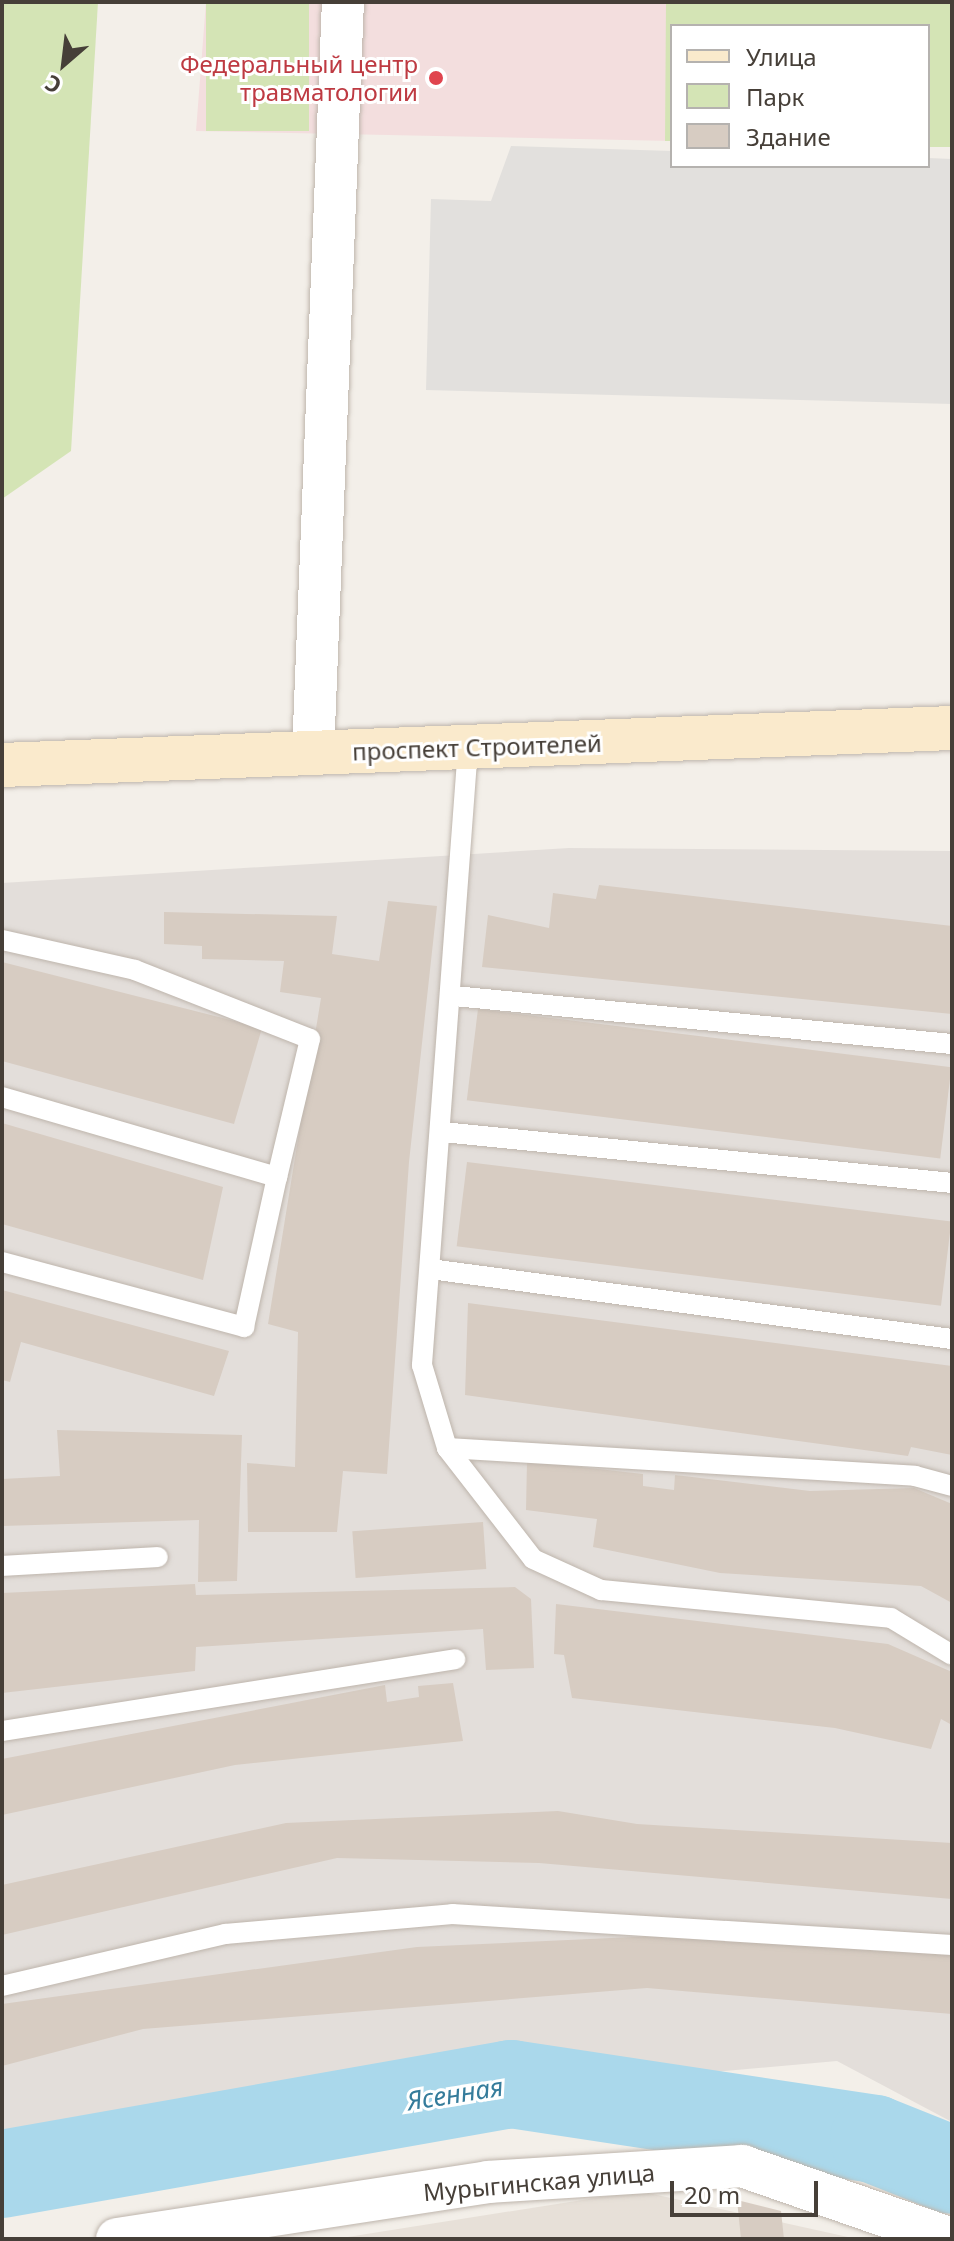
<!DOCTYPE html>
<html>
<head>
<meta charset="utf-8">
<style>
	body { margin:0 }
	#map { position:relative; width:954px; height:2241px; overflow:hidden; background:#f3efe9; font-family:"Noto Sans",sans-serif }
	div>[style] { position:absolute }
	.residential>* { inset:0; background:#e7e0d8 }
	.industrial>* { inset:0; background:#e3deda }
	.medical>* { inset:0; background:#f3dede }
	.green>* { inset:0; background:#d4e4b5; transform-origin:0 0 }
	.parking>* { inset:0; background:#e2e0dd }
	.river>* { height:88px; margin:-44px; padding:0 44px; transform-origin:44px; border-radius:44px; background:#aad8eb }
	.building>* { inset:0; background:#d7ccc2; transform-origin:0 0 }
	.roads { filter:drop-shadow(0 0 2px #beb5ac) drop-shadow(0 0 2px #beb5ac) }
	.service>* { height:20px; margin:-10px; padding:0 10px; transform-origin:10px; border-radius:10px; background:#fff }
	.minor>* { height:42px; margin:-21px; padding:0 21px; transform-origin:21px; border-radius:21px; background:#fff }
	.secondary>* { height:44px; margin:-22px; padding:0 22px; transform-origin:22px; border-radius:22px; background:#faeacc }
	.dots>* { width:22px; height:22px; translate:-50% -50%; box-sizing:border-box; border:4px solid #fff; border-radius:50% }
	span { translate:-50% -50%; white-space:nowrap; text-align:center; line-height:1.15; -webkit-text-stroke:6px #fff; paint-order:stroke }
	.health-label { font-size:24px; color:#be3a42 }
	.right { translate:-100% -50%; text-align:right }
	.street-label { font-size:24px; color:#463f38 }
	.water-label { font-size:26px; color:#357c9b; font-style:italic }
	.frame { position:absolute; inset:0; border:4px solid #463f38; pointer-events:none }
	.legend { position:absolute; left:670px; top:24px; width:260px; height:144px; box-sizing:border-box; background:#fff; border:2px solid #b5b2af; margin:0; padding:10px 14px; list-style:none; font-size:24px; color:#463f38 }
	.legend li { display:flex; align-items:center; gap:16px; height:40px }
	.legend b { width:40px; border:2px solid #b5b2af }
	.north { position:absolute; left:24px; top:24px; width:80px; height:80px; -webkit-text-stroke:6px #fff; paint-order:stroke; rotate:208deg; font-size:22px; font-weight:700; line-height:32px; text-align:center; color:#463f38 }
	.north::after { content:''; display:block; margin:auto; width:28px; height:36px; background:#463f38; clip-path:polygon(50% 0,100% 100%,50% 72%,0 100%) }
	.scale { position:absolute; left:670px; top:2181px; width:148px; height:36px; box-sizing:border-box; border:4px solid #463f38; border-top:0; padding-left:10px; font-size:24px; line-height:28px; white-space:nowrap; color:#463f38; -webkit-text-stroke:6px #fff; paint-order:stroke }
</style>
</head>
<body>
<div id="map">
	<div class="residential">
		<div style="clip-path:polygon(639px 2191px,857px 2239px,335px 2239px)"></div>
	</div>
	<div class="industrial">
		<div style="clip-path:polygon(569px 848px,952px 851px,952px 2122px,837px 2061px,92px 2127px,2px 2149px,2px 883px)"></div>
	</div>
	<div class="medical">
		<div style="clip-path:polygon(206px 2px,952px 2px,952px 147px,928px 147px,928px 26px,672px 26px,672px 141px,196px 131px)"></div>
	</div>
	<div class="green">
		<div style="clip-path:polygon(2px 2px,98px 2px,71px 451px,2px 499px)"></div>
		<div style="left:206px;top:2px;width:103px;height:129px"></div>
		<div style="clip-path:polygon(666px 2px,952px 2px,952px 147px,928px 147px,928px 26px,672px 26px,672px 141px,665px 141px)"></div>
	</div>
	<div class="parking">
		<div style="clip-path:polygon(511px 146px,672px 151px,672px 166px,928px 166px,928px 158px,952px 159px,952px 404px,426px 390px,431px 199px,491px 201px)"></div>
	</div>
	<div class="river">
		<div style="left:2px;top:2174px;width:517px;rotate:-10.03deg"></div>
		<div style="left:511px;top:2084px;width:367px;rotate:8.6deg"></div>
		<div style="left:874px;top:2139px;width:84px;rotate:21.7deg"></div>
	</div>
	<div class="building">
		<div style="clip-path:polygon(599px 885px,952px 926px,952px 1014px,482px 967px,488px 915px,549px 928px,553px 893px,596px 899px)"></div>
		<div style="clip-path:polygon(388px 901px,437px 906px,409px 1162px,387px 1474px,343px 1471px,337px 1532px,248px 1532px,247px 1463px,295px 1467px,298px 1332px,268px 1324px,321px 998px,280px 992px,284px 961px,202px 959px,202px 946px,164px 944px,164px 912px,337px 916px,332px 954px,379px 961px)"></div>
		<div style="clip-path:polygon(2px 962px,262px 1028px,234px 1124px,2px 1061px)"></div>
		<div style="left:478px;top:1009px;width:477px;height:92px;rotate:7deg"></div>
		<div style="clip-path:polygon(2px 1123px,223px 1187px,203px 1280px,2px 1224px)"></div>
		<div style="left:467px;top:1162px;width:488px;height:85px;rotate:7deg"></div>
		<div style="clip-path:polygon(2px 1290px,229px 1351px,214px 1396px,21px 1342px,10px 1382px,2px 1380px)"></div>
		<div style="clip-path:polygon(468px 1303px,952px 1366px,952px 1455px,911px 1447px,908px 1456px,465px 1395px)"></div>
		<div style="clip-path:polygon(57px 1430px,242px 1435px,237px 1581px,198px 1582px,199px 1520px,2px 1526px,2px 1479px,60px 1476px)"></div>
		<div style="clip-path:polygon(527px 1461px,643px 1474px,643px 1486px,674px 1490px,675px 1475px,810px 1491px,914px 1488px,952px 1504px,952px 1603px,921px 1586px,720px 1573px,593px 1547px,597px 1519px,526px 1510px)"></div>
		<div style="left:483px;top:1522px;width:47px;height:131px;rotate:86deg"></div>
		<div style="clip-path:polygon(195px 1584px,196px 1595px,515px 1587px,531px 1599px,534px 1668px,486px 1670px,483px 1629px,196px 1647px,195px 1671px,2px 1693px,2px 1593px)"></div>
		<div style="clip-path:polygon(556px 1604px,888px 1644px,952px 1672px,952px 1725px,941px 1719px,931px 1749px,835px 1728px,572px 1698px,564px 1655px,554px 1654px)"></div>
		<div style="clip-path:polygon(453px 1683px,463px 1741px,235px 1765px,2px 1815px,2px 1759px,385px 1685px,387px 1702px,419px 1697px,418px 1686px)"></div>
		<div style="clip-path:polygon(558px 1811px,637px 1824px,952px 1843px,952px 1899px,539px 1863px,337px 1858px,2px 1935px,2px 1885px,286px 1823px)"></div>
		<div style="clip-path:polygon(655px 1936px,952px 1953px,952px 2014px,647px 1988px,143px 2029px,2px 2066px,2px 2004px,417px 1947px)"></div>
		<div style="clip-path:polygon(737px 2200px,781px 2211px,784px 2239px,741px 2239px)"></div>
	</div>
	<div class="roads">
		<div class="service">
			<div style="left:468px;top:747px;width:620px;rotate:94.26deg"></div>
			<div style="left:422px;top:1365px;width:87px;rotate:73.2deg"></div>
			<div style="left:447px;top:1448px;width:140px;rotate:52.2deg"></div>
			<div style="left:533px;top:1559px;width:75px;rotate:24.5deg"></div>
			<div style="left:601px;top:1590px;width:291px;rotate:5.5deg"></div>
			<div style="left:891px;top:1618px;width:71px;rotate:31.2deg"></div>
			<div style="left:2px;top:940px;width:136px;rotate:12.7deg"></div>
			<div style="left:135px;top:970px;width:188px;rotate:21.5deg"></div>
			<div style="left:310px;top:1039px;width:142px;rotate:103.4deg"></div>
			<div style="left:277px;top:1177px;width:286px;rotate:-163.8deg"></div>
			<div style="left:454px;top:996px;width:500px;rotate:5.51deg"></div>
			<div style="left:442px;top:1132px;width:513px;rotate:5.71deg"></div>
			<div style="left:2px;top:1262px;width:251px;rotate:15deg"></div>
			<div style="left:244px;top:1327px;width:154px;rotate:-77.6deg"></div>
			<div style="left:430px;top:1269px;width:527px;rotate:7.64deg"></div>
			<div style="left:447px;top:1448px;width:469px;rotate:3.4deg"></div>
			<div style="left:915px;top:1476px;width:38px;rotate:15deg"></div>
			<div style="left:2px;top:1566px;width:156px;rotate:-3.3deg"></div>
			<div style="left:2px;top:1731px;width:459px;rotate:-9deg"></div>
			<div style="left:2px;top:1986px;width:229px;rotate:-13.1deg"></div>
			<div style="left:225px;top:1934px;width:228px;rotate:-5deg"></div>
			<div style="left:452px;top:1914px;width:501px;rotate:3.55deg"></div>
		</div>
		<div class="minor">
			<div style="left:313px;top:754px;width:753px;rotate:-87.72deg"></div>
			<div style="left:117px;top:2239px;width:375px;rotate:-8.7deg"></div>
			<div style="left:488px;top:2182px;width:255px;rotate:-3.6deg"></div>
			<div style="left:742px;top:2166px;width:222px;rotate:19.2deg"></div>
		</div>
		<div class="secondary">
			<div style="left:2px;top:765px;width:951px;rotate:-2.23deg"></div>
		</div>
	</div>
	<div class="dots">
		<div style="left:436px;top:78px;background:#e0444e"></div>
	</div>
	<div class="health-label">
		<span class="right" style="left:418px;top:78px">Федеральный центр<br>травматологии</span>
	</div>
	<div class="street-label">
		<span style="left:477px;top:747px;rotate:-2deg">проспект Строителей</span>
		<span style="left:539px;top:2182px;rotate:-5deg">Мурыгинская улица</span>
	</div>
	<div class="water-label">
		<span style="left:455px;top:2094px;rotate:-9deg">Ясенная</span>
	</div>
	<div class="frame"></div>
	<ul class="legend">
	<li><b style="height:10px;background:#faeacc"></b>Улица</li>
	<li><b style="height:22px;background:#d4e4b5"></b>Парк</li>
	<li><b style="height:22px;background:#d7ccc2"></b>Здание</li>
	</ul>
	<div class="north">С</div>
	<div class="scale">20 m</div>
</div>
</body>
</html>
